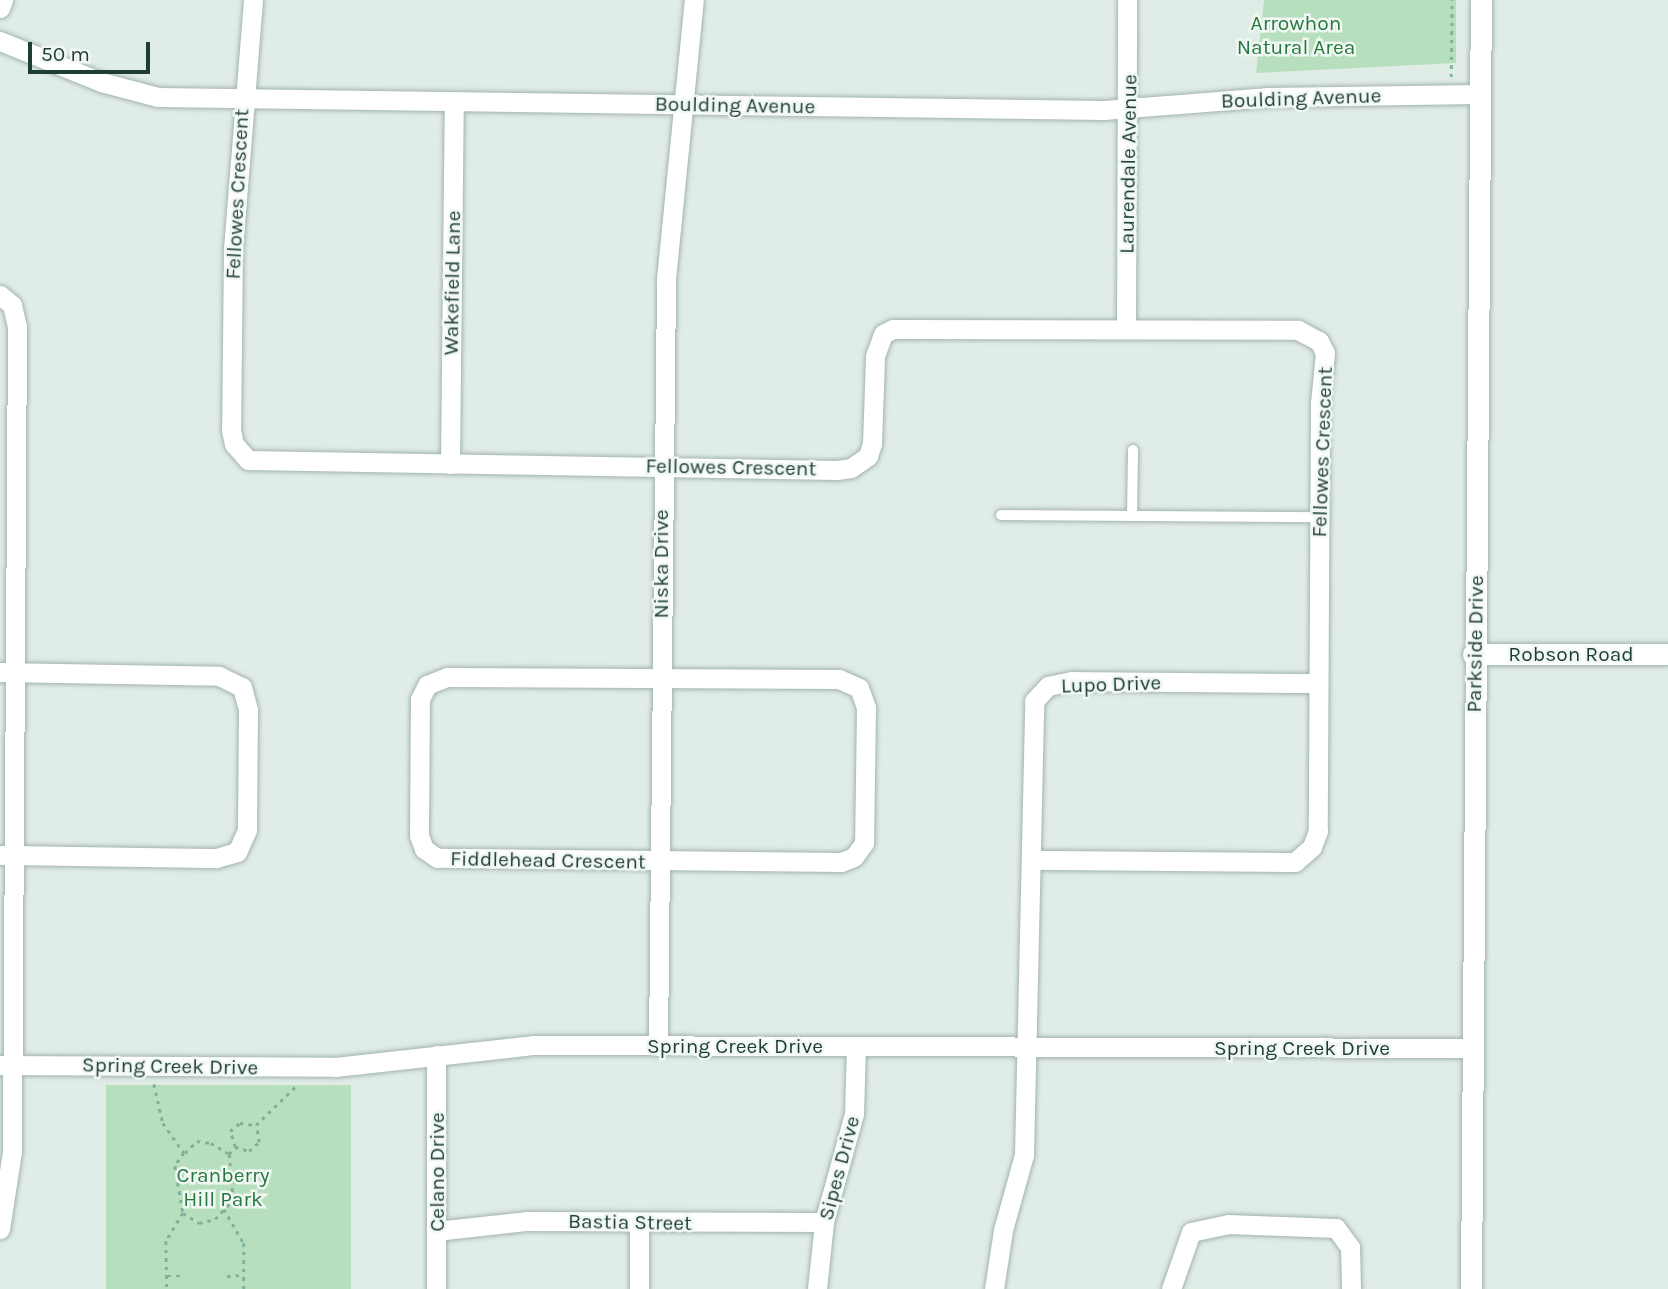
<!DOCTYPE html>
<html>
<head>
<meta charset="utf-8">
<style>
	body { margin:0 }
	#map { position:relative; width:1668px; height:1289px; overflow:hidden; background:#e0ece6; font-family:Karla,sans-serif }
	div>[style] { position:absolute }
	.green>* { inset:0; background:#b7dfbe; transform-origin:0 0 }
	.path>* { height:2.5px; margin-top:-1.25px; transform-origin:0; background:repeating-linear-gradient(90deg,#7eb29d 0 3.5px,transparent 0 8.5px) }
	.roads { filter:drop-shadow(0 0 2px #a2b4ad) drop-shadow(0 0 2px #a2b4ad) }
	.lane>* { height:10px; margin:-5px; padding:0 5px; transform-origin:5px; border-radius:5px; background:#fff }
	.street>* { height:19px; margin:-9.5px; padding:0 9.5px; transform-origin:9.5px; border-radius:9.5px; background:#fff }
	.secondary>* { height:21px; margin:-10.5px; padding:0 10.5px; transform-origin:10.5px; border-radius:10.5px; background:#fff }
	span { translate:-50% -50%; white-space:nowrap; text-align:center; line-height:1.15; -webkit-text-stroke:5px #f1f8f4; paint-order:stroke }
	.park-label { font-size:21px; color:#26783e }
	.street-label { font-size:21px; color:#1f3e33 }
	.scale { position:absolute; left:28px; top:42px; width:122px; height:32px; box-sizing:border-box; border:4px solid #1f3e33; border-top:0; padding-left:9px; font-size:21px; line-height:24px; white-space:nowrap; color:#1f3e33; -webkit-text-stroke:5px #f1f8f4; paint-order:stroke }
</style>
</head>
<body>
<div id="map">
	<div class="green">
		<div style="clip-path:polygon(1264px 0,1456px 0,1456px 63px,1256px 73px)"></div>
		<div style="left:106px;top:1085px;width:245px;height:205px"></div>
	</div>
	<div class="path">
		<div style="left:1451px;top:77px;width:77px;rotate:-89.3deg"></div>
		<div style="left:154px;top:1084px;width:40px;rotate:77deg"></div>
		<div style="left:163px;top:1123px;width:37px;rotate:55deg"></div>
		<div style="left:184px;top:1153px;width:16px;rotate:125deg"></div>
		<div style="left:175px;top:1166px;width:48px;rotate:80.3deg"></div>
		<div style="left:183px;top:1213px;width:33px;rotate:121deg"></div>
		<div style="left:166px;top:1241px;width:48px;rotate:88.8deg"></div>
		<div style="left:235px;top:1147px;width:15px;rotate:16deg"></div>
		<div style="left:249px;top:1151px;width:13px;rotate:-42deg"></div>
		<div style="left:259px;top:1142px;width:17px;rotate:-100deg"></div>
		<div style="left:185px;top:1153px;width:17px;rotate:-45deg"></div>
		<div style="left:197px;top:1141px;width:14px;rotate:8deg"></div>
		<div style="left:211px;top:1143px;width:21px;rotate:31deg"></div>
		<div style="left:229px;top:1154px;width:9px;rotate:-49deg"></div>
		<div style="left:235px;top:1147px;width:17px;rotate:-107deg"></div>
		<div style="left:230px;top:1131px;width:13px;rotate:-39deg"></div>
		<div style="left:240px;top:1123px;width:16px;rotate:7deg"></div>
		<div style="left:256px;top:1125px;width:59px;rotate:-44.3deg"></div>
		<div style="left:224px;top:1209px;width:39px;rotate:60deg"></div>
		<div style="left:244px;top:1243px;width:46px;rotate:90deg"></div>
		<div style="left:183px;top:1213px;width:19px;rotate:32deg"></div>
		<div style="left:199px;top:1223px;width:16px;rotate:-14deg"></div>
		<div style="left:215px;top:1219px;width:26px;rotate:-47deg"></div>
		<div style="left:233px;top:1200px;width:46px;rotate:-95deg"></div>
		<div style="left:168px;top:1276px;width:14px"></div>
		<div style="left:227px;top:1276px;width:17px;rotate:-3deg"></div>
	</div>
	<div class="roads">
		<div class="lane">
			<div style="left:1001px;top:515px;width:318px;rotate:0.4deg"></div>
			<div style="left:1132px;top:516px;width:66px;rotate:-89.1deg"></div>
		</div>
		<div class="street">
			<div style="left:253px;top:0;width:250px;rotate:94.6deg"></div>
			<div style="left:233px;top:249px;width:181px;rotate:90.6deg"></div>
			<div style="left:231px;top:430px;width:14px;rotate:78deg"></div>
			<div style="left:234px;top:444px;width:21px;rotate:49deg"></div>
			<div style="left:248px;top:460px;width:589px;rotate:0.97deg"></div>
			<div style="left:837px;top:470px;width:14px;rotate:-8deg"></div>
			<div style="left:851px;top:468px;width:21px;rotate:-35deg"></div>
			<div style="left:868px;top:456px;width:13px;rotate:-72deg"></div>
			<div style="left:872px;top:444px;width:88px;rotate:-88deg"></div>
			<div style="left:875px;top:356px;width:23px;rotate:-70deg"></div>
			<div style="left:883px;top:334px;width:11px;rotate:-27deg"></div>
			<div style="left:893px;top:329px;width:405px;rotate:0.1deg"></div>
			<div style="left:1298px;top:330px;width:24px;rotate:28deg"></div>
			<div style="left:1319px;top:341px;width:13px;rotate:63deg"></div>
			<div style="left:1325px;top:353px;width:50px;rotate:95.7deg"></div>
			<div style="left:1320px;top:403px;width:428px;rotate:90.3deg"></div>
			<div style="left:1318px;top:831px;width:17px;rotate:111deg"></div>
			<div style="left:1312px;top:847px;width:23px;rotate:139deg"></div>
			<div style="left:1295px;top:862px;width:14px;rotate:180deg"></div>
			<div style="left:1281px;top:862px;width:248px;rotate:-179.5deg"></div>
			<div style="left:0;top:8px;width:9px;rotate:-69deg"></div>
			<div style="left:0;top:41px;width:109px;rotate:22.1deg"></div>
			<div style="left:101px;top:82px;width:59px;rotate:14.7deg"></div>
			<div style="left:158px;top:97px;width:946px;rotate:0.79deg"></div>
			<div style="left:1104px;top:110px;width:165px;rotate:-4.5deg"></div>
			<div style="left:1268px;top:97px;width:212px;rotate:-0.8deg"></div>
			<div style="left:0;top:295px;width:16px;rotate:40deg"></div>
			<div style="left:12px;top:305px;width:22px;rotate:77deg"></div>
			<div style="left:17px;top:326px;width:826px;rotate:90.35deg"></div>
			<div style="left:12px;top:1152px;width:78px;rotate:98.9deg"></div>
			<div style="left:1126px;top:329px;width:329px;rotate:-89.8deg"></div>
			<div style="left:450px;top:464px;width:361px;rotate:-89.4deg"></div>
			<div style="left:0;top:672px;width:219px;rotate:1deg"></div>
			<div style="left:219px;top:676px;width:25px;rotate:26deg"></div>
			<div style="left:242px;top:687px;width:24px;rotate:75deg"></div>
			<div style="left:248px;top:710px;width:120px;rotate:90.5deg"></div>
			<div style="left:247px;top:830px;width:24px;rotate:114deg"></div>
			<div style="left:237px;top:852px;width:22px;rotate:164deg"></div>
			<div style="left:216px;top:858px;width:215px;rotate:-179.2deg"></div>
			<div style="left:447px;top:677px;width:392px;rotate:0.3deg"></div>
			<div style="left:839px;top:679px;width:22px;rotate:24deg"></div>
			<div style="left:859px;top:688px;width:20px;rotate:70deg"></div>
			<div style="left:866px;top:707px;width:136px;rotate:90.8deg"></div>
			<div style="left:864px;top:843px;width:17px;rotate:126deg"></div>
			<div style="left:854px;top:857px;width:14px;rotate:159deg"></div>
			<div style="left:841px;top:862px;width:404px;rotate:-179.4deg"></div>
			<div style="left:437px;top:858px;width:16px;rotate:-145deg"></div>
			<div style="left:424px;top:849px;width:15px;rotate:-110deg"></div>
			<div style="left:419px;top:835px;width:136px;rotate:-89.6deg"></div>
			<div style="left:420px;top:699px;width:16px;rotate:-63deg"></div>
			<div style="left:427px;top:685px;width:22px;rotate:-22deg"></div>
			<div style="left:658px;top:1046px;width:767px;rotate:-89.4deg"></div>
			<div style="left:666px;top:279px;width:280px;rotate:-84.3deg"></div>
			<div style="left:436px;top:1055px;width:234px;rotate:90deg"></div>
			<div style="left:0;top:1065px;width:335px;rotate:0.3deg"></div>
			<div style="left:335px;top:1067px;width:199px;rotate:-6.3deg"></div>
			<div style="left:533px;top:1045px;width:939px;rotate:0.18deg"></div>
			<div style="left:436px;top:1231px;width:92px;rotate:-6.3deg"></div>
			<div style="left:527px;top:1221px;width:297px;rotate:0.2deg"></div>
			<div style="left:639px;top:1289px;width:66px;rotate:-90deg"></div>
			<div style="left:817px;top:1289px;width:67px;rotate:-84deg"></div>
			<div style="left:824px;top:1222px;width:112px;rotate:-74.5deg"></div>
			<div style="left:854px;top:1114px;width:68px;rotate:-88.3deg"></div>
			<div style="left:994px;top:1289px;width:60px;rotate:-81.3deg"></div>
			<div style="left:1003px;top:1230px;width:78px;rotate:-74.4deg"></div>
			<div style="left:1024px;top:1155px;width:454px;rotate:-88.7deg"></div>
			<div style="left:1034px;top:701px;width:21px;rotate:-47deg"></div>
			<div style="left:1048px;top:686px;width:25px;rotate:-12deg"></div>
			<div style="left:1072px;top:681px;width:245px;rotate:0.5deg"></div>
			<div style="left:1171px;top:1289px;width:60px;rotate:-70.7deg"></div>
			<div style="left:1191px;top:1232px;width:38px;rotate:-12deg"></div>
			<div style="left:1228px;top:1224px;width:108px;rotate:2.1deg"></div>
			<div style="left:1336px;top:1228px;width:24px;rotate:54deg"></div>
			<div style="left:1350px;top:1247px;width:42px;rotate:88.6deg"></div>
		</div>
		<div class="secondary">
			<div style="left:1473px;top:654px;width:195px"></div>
			<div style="left:1471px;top:1289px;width:1289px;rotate:-89.56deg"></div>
		</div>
	</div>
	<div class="park-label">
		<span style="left:1296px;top:35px">Arrowhon<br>Natural Area</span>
		<span style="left:223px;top:1187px">Cranberry<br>Hill Park</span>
	</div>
	<div class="street-label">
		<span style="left:1301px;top:98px;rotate:-2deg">Boulding Avenue</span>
		<span style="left:735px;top:105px;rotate:1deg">Boulding Avenue</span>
		<span style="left:1128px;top:164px;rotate:-89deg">Laurendale Avenue</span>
		<span style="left:237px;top:194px;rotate:-87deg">Fellowes Crescent</span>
		<span style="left:452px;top:283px;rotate:-89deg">Wakefield Lane</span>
		<span style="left:1322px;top:452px;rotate:-88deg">Fellowes Crescent</span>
		<span style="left:731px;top:467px;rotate:1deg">Fellowes Crescent</span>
		<span style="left:661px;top:564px;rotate:-90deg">Niska Drive</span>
		<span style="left:1475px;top:644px;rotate:-89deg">Parkside Drive</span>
		<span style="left:1571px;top:654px">Robson Road</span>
		<span style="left:1111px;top:684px;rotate:-2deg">Lupo Drive</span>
		<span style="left:548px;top:860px;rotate:1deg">Fiddlehead Crescent</span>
		<span style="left:735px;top:1046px">Spring Creek Drive</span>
		<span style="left:1302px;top:1048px">Spring Creek Drive</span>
		<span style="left:170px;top:1066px;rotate:1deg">Spring Creek Drive</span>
		<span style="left:839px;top:1168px;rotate:-75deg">Sipes Drive</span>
		<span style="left:437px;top:1172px;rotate:-90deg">Celano Drive</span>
		<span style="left:630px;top:1222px;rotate:1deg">Bastia Street</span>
	</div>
	<div class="scale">50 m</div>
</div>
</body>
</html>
